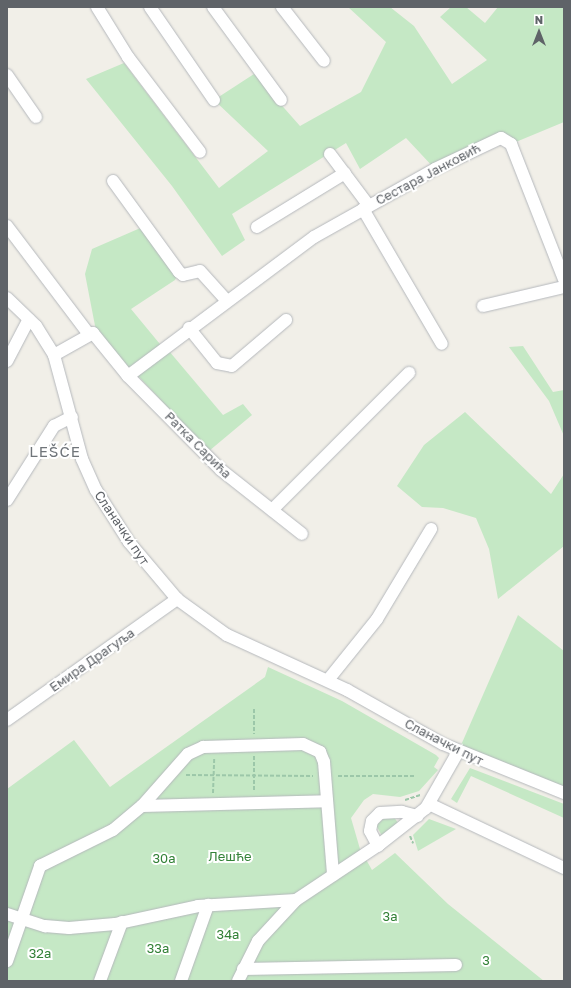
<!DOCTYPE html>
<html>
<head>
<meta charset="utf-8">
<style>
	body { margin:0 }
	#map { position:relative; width:571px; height:988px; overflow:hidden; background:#f1efe8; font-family:"Golos Text",sans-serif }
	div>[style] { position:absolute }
	.green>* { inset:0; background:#c5e8c5 }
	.path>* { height:2px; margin-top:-1px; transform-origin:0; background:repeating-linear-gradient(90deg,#9cc7a9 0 4px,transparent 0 6px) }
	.roads { filter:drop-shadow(0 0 1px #b5b8bc) drop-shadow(0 0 1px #b5b8bc) }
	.minor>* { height:12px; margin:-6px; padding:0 6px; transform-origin:6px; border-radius:6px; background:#fff }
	span { translate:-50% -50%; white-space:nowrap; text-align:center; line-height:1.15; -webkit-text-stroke:4px #fff; paint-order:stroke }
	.street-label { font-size:13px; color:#5f6368 }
	.park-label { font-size:13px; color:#348238 }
	.quarter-label { font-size:15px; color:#70757a; letter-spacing:1px }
	.frame { position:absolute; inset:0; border:8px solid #5f6368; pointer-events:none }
	.north { position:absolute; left:519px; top:12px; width:40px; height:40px; -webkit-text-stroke:3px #fff; paint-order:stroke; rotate:0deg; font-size:11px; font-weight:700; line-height:16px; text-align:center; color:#5f6368 }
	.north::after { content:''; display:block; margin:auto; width:14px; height:18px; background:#5f6368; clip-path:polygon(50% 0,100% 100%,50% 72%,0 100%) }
</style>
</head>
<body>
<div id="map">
	<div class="green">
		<div style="clip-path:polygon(348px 7px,390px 7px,414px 26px,452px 84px,487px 60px,440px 17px,451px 7px,466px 7px,485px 23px,498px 7px,564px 7px,564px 122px,511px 144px,509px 141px,435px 169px,406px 138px,360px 169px,346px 143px,232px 214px,245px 240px,222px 256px,172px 186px,86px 79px,124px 63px,219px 188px,268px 151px,214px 100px,254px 74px,300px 126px,361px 92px,386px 42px)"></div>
		<div style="clip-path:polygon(145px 226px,179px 272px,175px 280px,131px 309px,164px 349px,128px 376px,97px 336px,85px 274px,92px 249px)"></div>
		<div style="clip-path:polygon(523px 346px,553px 392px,564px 390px,564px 436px,549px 401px,509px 347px)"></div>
		<div style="clip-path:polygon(169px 351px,223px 415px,243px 404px,252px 415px,209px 451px,138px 376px)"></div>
		<div style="clip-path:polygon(465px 412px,551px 494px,564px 474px,564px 546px,498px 599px,489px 549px,476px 518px,443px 508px,422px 507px,397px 486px,424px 445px)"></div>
		<div style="clip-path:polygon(518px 615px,564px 651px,564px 793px,458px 752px)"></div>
		<div style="clip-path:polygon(268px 667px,342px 701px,436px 755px,439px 758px,434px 767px,438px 770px,419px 791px,400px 797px,373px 794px,364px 800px,351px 818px,360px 849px,372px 870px,395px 853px,448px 904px,544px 981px,7px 981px,7px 789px,74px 740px,110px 787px,265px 677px)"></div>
		<div style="clip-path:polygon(470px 768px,564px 804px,564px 818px,471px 776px,457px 803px,451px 799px)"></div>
		<div style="clip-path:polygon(386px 817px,394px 817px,398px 823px,382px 836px,376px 825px)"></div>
		<div style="clip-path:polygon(429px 819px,456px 829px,418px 851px,413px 835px)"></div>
	</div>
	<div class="path">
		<div style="left:254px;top:709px;width:25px;rotate:90deg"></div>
		<div style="left:254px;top:756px;width:36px;rotate:90deg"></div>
		<div style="left:186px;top:775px;width:127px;rotate:0.5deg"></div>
		<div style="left:338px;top:776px;width:78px"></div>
		<div style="left:213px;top:793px;width:34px;rotate:-88deg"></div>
		<div style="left:405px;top:800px;width:16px;rotate:-18deg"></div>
		<div style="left:410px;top:836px;width:8px;rotate:67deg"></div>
		<div style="left:561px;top:980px;width:1px;rotate:45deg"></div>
	</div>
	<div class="roads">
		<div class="minor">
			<div style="left:97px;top:7px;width:59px;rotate:58.2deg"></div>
			<div style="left:128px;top:57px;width:119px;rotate:52.8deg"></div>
			<div style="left:150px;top:7px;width:113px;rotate:55.5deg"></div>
			<div style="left:213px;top:7px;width:115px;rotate:53.8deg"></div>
			<div style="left:282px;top:7px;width:68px;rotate:52.1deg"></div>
			<div style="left:7px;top:75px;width:51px;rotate:55.4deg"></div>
			<div style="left:330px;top:154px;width:65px;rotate:53.1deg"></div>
			<div style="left:113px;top:181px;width:112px;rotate:54deg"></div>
			<div style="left:179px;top:272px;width:5px;rotate:37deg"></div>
			<div style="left:183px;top:275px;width:17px;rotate:-13deg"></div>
			<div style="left:200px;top:271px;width:39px;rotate:48deg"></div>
			<div style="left:363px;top:209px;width:156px;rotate:59.7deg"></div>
			<div style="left:7px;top:226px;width:134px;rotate:52.9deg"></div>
			<div style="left:257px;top:227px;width:103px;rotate:-31.5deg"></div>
			<div style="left:7px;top:298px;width:40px;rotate:44deg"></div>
			<div style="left:36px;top:326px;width:34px;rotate:58deg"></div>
			<div style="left:54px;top:355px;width:108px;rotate:74.9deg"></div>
			<div style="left:82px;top:459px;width:34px;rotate:66deg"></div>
			<div style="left:96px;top:490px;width:62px;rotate:57.6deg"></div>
			<div style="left:129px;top:542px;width:75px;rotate:49.9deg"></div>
			<div style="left:177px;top:599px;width:62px;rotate:35.8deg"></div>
			<div style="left:227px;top:635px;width:132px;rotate:24.6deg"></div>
			<div style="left:347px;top:690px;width:110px;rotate:29.4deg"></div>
			<div style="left:443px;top:744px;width:131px;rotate:22deg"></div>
			<div style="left:483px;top:306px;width:83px;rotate:-13.2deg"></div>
			<div style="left:189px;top:328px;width:45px;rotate:51.3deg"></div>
			<div style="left:217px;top:363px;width:15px;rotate:11deg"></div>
			<div style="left:232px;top:366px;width:71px;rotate:-40.4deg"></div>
			<div style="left:54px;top:355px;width:45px;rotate:-29.4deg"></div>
			<div style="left:93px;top:333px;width:55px;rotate:50.9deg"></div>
			<div style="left:128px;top:376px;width:132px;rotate:45.3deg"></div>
			<div style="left:221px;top:470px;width:103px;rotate:38.3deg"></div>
			<div style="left:7px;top:361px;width:47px;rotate:-62.4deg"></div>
			<div style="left:128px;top:376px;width:232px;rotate:-36.8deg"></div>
			<div style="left:314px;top:237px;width:139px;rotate:-29.3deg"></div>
			<div style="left:435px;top:169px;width:73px;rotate:-25.2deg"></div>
			<div style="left:501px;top:138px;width:12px;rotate:31deg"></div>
			<div style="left:511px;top:144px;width:145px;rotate:68.6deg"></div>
			<div style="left:7px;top:500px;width:88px;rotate:-57.6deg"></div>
			<div style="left:54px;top:426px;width:20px;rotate:-27deg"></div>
			<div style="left:272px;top:510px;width:194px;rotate:-45deg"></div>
			<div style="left:328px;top:680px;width:78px;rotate:-51.2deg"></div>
			<div style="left:377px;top:619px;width:105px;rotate:-59deg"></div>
			<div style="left:7px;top:720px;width:209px;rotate:-35.4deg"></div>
			<div style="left:429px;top:804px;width:149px;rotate:25.4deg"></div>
			<div style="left:142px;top:806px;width:185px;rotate:-1.5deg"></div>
			<div style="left:378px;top:846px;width:17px;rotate:-118deg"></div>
			<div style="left:370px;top:831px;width:10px;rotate:-79deg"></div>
			<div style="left:372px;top:821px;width:11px;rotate:-45deg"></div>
			<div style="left:380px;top:813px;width:22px;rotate:-3deg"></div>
			<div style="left:402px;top:812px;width:16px;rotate:15deg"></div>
			<div style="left:7px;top:914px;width:40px;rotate:18deg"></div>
			<div style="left:45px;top:926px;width:24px;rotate:5deg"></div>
			<div style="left:69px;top:928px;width:46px;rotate:-5deg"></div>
			<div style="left:115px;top:924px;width:85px;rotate:-12.2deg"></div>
			<div style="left:198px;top:906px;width:98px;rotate:-3.5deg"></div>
			<div style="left:7px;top:961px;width:101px;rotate:-70.8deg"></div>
			<div style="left:40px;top:866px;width:81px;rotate:-26.3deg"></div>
			<div style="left:113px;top:830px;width:38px;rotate:-40deg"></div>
			<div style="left:142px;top:806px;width:69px;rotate:-48.5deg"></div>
			<div style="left:188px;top:754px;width:17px;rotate:-25deg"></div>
			<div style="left:203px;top:747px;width:100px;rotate:-1.7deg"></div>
			<div style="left:303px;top:744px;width:19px;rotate:25deg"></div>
			<div style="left:320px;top:752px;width:11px;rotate:68deg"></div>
			<div style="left:324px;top:762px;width:113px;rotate:85.4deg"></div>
			<div style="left:243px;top:969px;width:213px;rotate:-1.1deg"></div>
			<div style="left:100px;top:981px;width:63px;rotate:-69.6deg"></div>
			<div style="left:181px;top:981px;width:81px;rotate:-70.4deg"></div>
			<div style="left:238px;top:981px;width:45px;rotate:-63.4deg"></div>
			<div style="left:258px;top:941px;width:56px;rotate:-47.2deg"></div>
			<div style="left:296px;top:900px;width:101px;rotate:-33.7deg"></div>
			<div style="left:380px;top:844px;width:58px;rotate:-38deg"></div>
			<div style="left:426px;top:808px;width:64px;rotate:-60.3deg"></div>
		</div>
	</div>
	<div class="street-label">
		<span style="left:428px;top:174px;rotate:-28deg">Сестара Јанковић</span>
		<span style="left:198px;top:445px;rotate:45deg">Ратка Сарића</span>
		<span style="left:122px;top:528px;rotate:56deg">Сланачки пут</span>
		<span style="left:92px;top:660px;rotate:-35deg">Емира Драгуља</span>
		<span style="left:444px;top:742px;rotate:27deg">Сланачки пут</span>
	</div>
	<div class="park-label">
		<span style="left:230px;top:856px">Лешће</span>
		<span style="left:164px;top:858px">30a</span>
		<span style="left:390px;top:916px">3a</span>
		<span style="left:228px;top:934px">34a</span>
		<span style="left:158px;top:948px">33a</span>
		<span style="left:40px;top:953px">32a</span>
		<span style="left:486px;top:960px">3</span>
	</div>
	<div class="quarter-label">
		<span style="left:55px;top:452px">LEŠĆE</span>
	</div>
	<div class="frame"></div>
	<div class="north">N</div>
</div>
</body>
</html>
